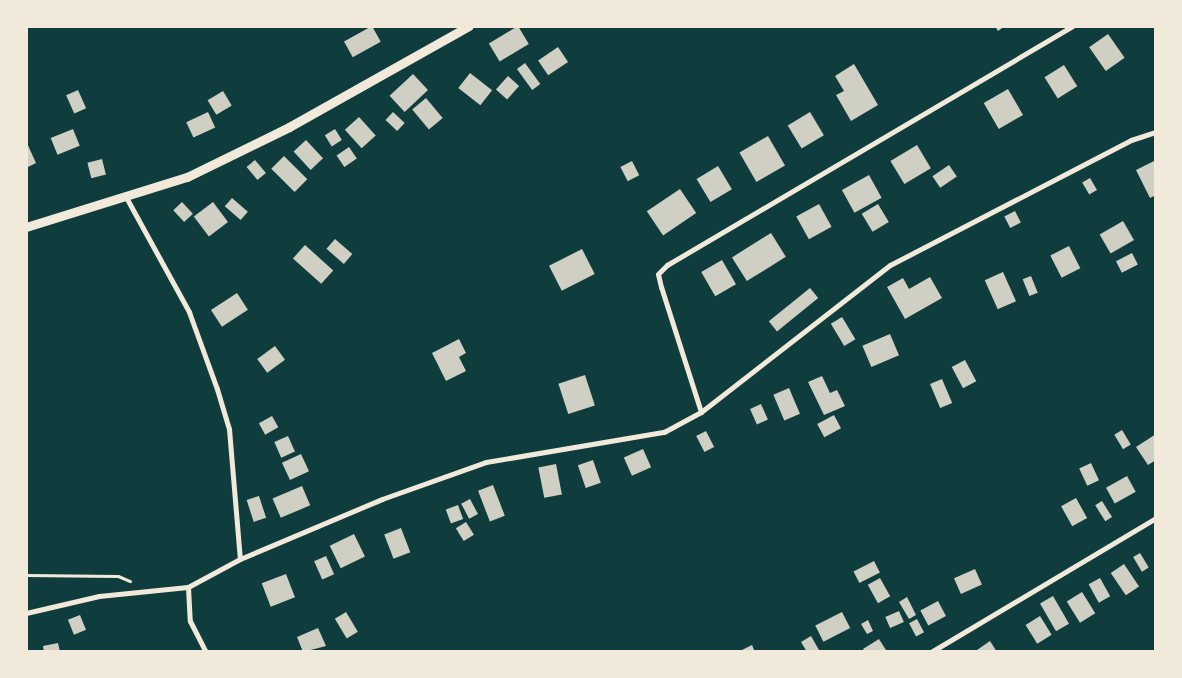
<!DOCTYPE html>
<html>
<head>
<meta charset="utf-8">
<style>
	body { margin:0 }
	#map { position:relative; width:1182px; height:678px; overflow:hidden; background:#0f3d3e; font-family:Commissioner,sans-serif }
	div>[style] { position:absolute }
	.building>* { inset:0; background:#cfcfc3; transform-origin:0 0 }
	.path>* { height:3px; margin:-1.5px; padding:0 1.5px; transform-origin:1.5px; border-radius:1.5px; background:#f1e9da }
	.minor>* { height:5px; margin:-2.5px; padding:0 2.5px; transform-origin:2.5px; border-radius:2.5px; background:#f1e9da }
	.tertiary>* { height:9px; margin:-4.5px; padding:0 4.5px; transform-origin:4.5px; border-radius:4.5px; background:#f1e9da }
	span { translate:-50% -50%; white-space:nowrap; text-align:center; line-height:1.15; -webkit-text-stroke:4px #f1e9da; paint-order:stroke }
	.frame { position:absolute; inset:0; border:28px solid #f1e9da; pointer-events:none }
</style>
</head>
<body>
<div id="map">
	<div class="building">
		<div style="left:372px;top:26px;width:18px;height:32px;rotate:61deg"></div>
		<div style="left:518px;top:26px;width:21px;height:34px;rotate:59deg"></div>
		<div style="clip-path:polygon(995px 26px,1005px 26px,998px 31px)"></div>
		<div style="left:1108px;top:34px;width:29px;height:23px;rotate:55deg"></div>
		<div style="left:558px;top:47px;width:18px;height:24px;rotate:56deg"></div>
		<div style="left:525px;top:63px;width:26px;height:10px;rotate:54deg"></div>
		<div style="clip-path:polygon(854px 64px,878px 105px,851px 121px,836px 95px,844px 91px,835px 76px)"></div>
		<div style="left:1064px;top:65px;width:25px;height:23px;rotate:58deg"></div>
		<div style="left:470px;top:73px;width:28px;height:19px;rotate:38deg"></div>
		<div style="left:413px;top:74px;width:22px;height:32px;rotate:47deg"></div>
		<div style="left:508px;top:76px;width:15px;height:18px;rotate:42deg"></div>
		<div style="left:1008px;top:89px;width:30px;height:28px;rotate:60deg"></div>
		<div style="left:78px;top:90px;width:20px;height:13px;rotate:66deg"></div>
		<div style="left:223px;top:91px;width:17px;height:18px;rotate:59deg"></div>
		<div style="left:426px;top:98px;width:26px;height:18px;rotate:50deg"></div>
		<div style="left:208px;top:112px;width:17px;height:24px;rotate:65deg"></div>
		<div style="left:393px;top:112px;width:16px;height:11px;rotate:43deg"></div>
		<div style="left:810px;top:112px;width:27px;height:26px;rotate:59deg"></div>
		<div style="left:359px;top:117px;width:25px;height:19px;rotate:48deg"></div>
		<div style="left:73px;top:129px;width:18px;height:24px;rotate:68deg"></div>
		<div style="left:335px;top:129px;width:13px;height:12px;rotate:58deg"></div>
		<div style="left:768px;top:136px;width:34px;height:33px;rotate:60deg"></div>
		<div style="left:306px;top:140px;width:25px;height:17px;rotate:47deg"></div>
		<div style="clip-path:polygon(26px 141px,36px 163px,26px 168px)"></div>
		<div style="left:917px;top:145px;width:27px;height:31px;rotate:59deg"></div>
		<div style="left:349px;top:147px;width:14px;height:15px;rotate:56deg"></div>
		<div style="left:284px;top:156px;width:33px;height:18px;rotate:45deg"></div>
		<div style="left:102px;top:159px;width:16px;height:15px;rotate:76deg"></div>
		<div style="left:255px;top:160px;width:17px;height:11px;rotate:50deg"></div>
		<div style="clip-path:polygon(1156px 160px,1156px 195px,1150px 198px,1136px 170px)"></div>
		<div style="left:632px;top:161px;width:16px;height:13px;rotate:63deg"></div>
		<div style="left:949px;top:165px;width:14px;height:20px;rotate:56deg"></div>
		<div style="left:718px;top:166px;width:27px;height:25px;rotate:59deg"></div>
		<div style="left:869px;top:175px;width:26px;height:31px;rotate:61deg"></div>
		<div style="left:1090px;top:178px;width:14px;height:9px;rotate:60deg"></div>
		<div style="left:680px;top:189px;width:29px;height:40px;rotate:56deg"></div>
		<div style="left:232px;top:198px;width:21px;height:11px;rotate:41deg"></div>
		<div style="left:182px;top:202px;width:16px;height:12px;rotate:47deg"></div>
		<div style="left:213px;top:202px;width:25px;height:24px;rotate:53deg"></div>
		<div style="left:819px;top:204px;width:26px;height:26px;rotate:61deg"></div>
		<div style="left:878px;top:204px;width:21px;height:19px;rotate:59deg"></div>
		<div style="left:1015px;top:211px;width:13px;height:12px;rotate:63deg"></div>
		<div style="left:1123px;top:221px;width:22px;height:27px;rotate:60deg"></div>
		<div style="left:771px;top:233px;width:28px;height:46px;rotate:58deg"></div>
		<div style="left:335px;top:239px;width:23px;height:13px;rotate:41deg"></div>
		<div style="left:305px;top:245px;width:38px;height:18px;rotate:42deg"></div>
		<div style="left:1069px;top:246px;width:25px;height:21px;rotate:63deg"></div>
		<div style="left:582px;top:249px;width:28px;height:37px;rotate:63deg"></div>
		<div style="left:1132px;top:253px;width:13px;height:18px;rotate:63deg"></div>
		<div style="left:722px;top:260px;width:28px;height:24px;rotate:60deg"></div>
		<div style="left:1003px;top:272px;width:32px;height:20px;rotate:66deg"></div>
		<div style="left:1031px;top:276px;width:18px;height:9px;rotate:68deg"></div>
		<div style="clip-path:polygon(930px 277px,942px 298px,905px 319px,887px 287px,903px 278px,909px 289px)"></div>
		<div style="left:810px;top:288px;width:13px;height:53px;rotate:51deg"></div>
		<div style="left:237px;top:293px;width:20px;height:31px;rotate:57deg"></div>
		<div style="left:842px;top:317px;width:26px;height:13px;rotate:59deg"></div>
		<div style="left:890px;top:334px;width:23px;height:30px;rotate:67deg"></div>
		<div style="clip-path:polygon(459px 339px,466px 353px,459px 357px,466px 371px,446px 381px,432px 353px)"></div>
		<div style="left:275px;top:346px;width:17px;height:22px;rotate:54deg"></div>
		<div style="left:965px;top:360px;width:24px;height:15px;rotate:62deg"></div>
		<div style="left:585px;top:375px;width:32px;height:28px;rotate:72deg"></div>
		<div style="clip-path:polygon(822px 376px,830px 393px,837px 390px,845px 406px,824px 415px,808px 382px)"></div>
		<div style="left:942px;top:379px;width:26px;height:13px;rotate:67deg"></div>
		<div style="left:789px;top:388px;width:28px;height:17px;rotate:67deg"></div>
		<div style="left:761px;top:404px;width:17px;height:12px;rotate:66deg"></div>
		<div style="left:834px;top:415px;width:15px;height:19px;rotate:62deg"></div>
		<div style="left:272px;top:416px;width:13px;height:15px;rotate:61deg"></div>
		<div style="left:1122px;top:430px;width:17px;height:9px;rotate:59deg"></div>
		<div style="left:706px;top:431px;width:18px;height:11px;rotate:63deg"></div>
		<div style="clip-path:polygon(1156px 434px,1156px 460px,1148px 465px,1136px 447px)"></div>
		<div style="left:288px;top:436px;width:17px;height:15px;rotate:66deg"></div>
		<div style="left:643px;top:449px;width:20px;height:21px;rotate:66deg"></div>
		<div style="left:301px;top:454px;width:19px;height:21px;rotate:65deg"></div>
		<div style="left:593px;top:460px;width:24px;height:16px;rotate:71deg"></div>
		<div style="left:1091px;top:463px;width:19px;height:13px;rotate:65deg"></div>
		<div style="left:556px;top:464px;width:31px;height:18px;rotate:79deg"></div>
		<div style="left:1127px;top:476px;width:18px;height:24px;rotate:61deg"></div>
		<div style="left:493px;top:485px;width:33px;height:16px;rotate:69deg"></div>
		<div style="left:302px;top:486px;width:21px;height:32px;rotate:67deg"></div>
		<div style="left:259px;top:496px;width:23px;height:13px;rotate:72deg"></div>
		<div style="left:1076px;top:498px;width:23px;height:17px;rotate:61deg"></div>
		<div style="left:470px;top:499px;width:17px;height:10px;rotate:62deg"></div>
		<div style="left:1102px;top:501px;width:19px;height:8px;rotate:58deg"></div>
		<div style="left:458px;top:505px;width:15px;height:13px;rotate:70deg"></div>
		<div style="left:466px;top:522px;width:15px;height:12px;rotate:58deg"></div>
		<div style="left:401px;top:528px;width:26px;height:18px;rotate:69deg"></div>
		<div style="left:354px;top:534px;width:25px;height:27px;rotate:64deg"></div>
		<div style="left:1140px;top:553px;width:17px;height:8px;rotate:59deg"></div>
		<div style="left:326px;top:556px;width:20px;height:13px;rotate:66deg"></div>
		<div style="left:874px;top:561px;width:13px;height:23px;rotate:63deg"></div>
		<div style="left:1124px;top:564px;width:27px;height:16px;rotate:56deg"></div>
		<div style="left:975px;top:569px;width:17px;height:23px;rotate:66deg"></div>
		<div style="left:286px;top:574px;width:25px;height:26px;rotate:69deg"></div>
		<div style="left:880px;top:578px;width:21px;height:14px;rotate:61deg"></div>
		<div style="left:1100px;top:578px;width:21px;height:13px;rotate:61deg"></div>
		<div style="left:1082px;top:592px;width:25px;height:18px;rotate:58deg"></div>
		<div style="left:1053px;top:596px;width:32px;height:15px;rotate:60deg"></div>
		<div style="clip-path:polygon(907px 597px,916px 615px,909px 619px,899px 602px)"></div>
		<div style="left:938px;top:601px;width:17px;height:20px;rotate:62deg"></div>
		<div style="left:899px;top:611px;width:12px;height:15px;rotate:66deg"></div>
		<div style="left:346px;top:612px;width:23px;height:13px;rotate:59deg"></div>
		<div style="left:842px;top:612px;width:18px;height:30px;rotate:63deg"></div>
		<div style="left:80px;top:615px;width:16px;height:13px;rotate:68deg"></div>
		<div style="left:1040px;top:616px;width:22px;height:17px;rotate:58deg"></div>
		<div style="left:917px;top:619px;width:15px;height:9px;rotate:62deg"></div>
		<div style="clip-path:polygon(868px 620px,873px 631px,867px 634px,861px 624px)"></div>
		<div style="clip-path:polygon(318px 628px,326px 646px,303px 652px,297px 637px)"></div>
		<div style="clip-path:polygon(811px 636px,819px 650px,816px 652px,807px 652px,801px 642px)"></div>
		<div style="clip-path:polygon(879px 639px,886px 650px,865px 652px,863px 649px)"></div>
		<div style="clip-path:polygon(990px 641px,997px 652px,979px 652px,977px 650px)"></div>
		<div style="clip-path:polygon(58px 643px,60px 652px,44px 652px,43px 646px)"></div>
		<div style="clip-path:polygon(752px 645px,755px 652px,743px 652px,742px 650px)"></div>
	</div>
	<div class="path">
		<div style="left:26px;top:575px;width:92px;rotate:0.6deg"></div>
		<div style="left:118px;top:576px;width:13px;rotate:23deg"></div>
	</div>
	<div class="minor">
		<div style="left:127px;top:199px;width:129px;rotate:61.2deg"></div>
		<div style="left:189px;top:312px;width:82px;rotate:70deg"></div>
		<div style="left:217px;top:389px;width:42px;rotate:73.3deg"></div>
		<div style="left:229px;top:429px;width:130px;rotate:85.2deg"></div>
		<div style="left:701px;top:412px;width:131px;rotate:-107.7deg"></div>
		<div style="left:661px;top:287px;width:13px;rotate:-103deg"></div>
		<div style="left:658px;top:274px;width:13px;rotate:-45deg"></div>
		<div style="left:667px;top:265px;width:470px;rotate:-30.5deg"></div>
		<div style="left:188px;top:587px;width:34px;rotate:87deg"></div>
		<div style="left:190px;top:621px;width:35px;rotate:63deg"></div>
		<div style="left:26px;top:613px;width:75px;rotate:-13.1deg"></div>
		<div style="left:99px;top:596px;width:89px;rotate:-5.8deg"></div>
		<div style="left:188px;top:587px;width:59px;rotate:-28.3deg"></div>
		<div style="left:240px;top:559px;width:154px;rotate:-22.9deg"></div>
		<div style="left:382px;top:499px;width:110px;rotate:-19.6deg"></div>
		<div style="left:486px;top:462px;width:181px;rotate:-9.6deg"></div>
		<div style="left:664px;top:432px;width:42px;rotate:-28.4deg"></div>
		<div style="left:701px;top:412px;width:239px;rotate:-37.9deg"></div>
		<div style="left:890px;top:265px;width:271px;rotate:-27.4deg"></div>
		<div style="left:1131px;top:140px;width:26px;rotate:-18deg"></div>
		<div style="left:931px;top:652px;width:262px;rotate:-30.8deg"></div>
	</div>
	<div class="tertiary">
		<div style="left:26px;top:227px;width:169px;rotate:-17.3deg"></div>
		<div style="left:187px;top:177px;width:114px;rotate:-26.1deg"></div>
		<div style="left:289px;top:127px;width:206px;rotate:-29.3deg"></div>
	</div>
	<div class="frame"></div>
</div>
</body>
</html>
